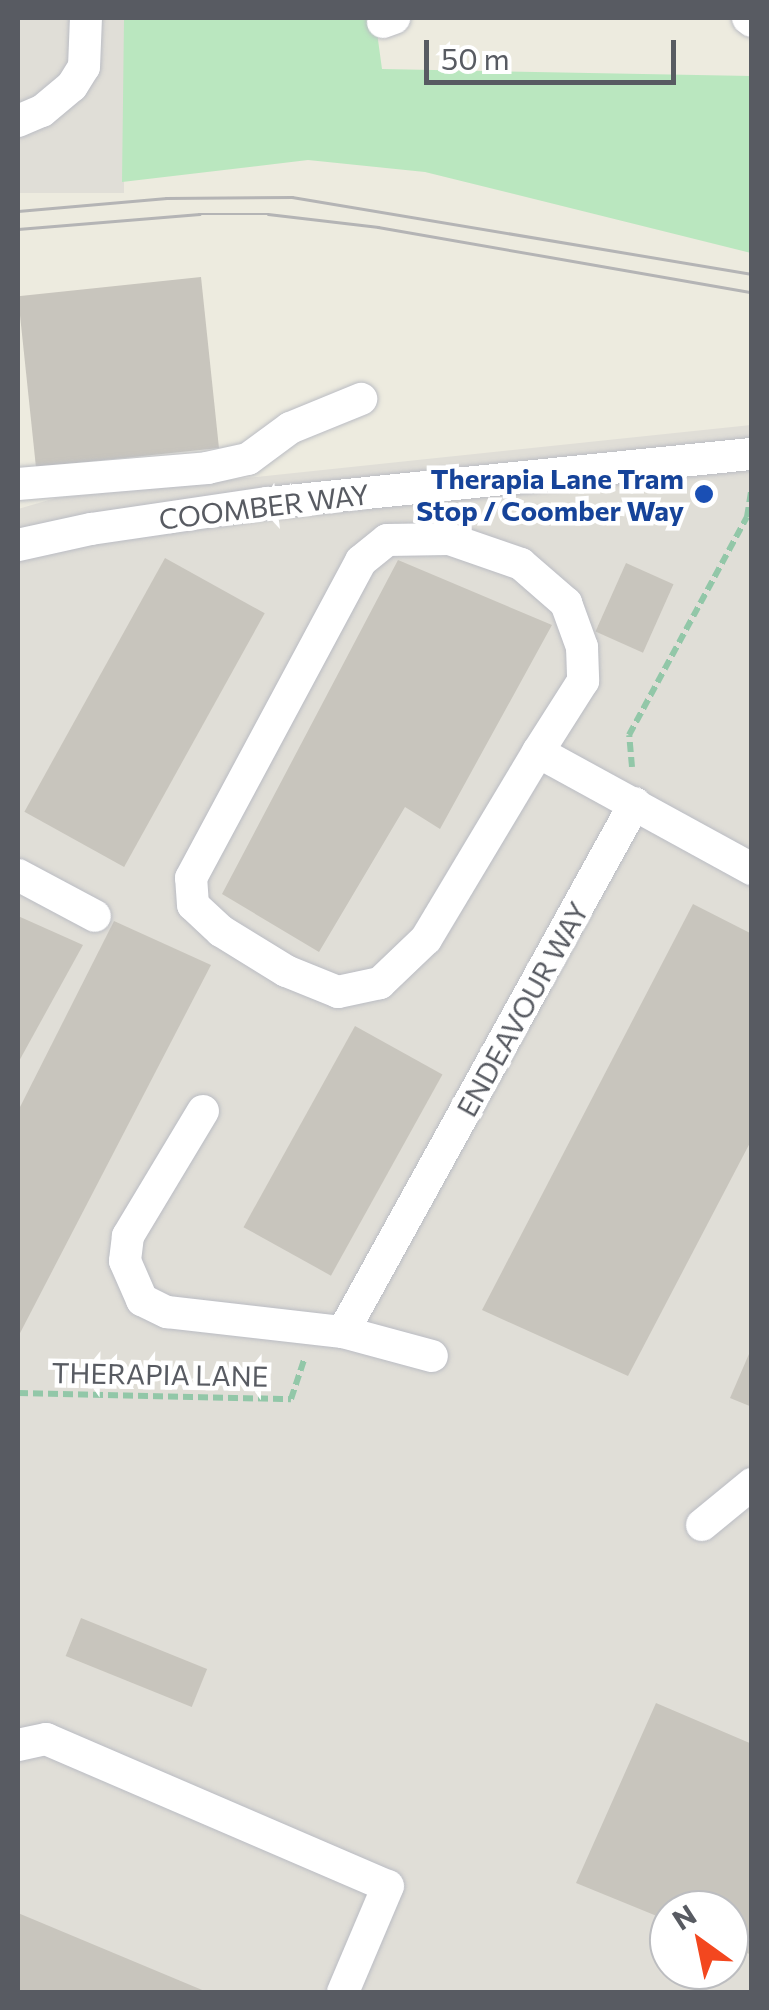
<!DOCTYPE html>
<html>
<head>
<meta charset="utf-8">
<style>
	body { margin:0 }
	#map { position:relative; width:769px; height:2010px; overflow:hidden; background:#edebdf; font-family:Commissioner,sans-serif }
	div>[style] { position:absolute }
	.industrial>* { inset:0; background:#e0ded7; transform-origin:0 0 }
	.green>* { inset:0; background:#bae7bf }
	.building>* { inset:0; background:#c8c5bd; transform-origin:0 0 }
	.path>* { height:6px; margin-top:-3px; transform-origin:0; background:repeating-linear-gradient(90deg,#92c7a8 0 10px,transparent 0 15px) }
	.roads { filter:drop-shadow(0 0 2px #babcc3) drop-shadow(0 0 2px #babcc3) }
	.minor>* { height:32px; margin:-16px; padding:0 16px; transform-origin:16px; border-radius:16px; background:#fff }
	.tram>* { height:2.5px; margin:-1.25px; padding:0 1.25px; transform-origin:1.25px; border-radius:1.25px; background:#b4b4b5 }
	.dots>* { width:28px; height:28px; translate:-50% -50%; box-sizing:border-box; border:5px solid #fff; border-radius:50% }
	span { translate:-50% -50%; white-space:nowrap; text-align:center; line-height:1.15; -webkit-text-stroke:9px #fff; paint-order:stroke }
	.transit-label { font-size:28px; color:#164399; font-weight:700 }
	.right { translate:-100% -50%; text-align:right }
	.street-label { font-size:28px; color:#585b62 }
	.frame { position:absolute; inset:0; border:20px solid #585b62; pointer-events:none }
	.north { position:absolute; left:649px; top:1890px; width:100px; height:100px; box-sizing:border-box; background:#fff; border:2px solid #bcbdc0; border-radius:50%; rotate:327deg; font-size:28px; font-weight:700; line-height:40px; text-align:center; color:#585b62 }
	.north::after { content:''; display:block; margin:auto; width:35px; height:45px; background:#f3471f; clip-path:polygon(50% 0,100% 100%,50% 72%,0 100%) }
	.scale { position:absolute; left:424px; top:40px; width:252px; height:45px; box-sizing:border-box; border:5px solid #585b62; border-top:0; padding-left:12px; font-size:30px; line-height:35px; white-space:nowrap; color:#585b62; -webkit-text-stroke:8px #fff; paint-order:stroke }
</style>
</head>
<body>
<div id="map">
	<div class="industrial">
		<div style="left:18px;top:18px;width:106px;height:175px"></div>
		<div style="clip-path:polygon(evenodd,751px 425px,751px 1992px,18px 1992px,18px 509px,56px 498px,751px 425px,669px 1910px,729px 1910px,729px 1970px,669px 1970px,669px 1910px)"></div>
	</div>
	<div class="green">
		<div style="clip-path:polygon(124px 18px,375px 18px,382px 69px,751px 76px,751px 253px,425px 172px,308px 160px,122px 182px)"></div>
	</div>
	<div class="building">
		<div style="left:201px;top:277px;width:172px;height:184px;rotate:84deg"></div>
		<div style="left:165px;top:558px;width:114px;height:290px;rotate:29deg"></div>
		<div style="clip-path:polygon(398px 560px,552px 625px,440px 829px,405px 807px,319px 952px,222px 894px)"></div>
		<div style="left:626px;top:563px;width:52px;height:75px;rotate:24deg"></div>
		<div style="clip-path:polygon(693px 904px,752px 934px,752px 1139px,628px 1376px,482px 1310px)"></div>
		<div style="clip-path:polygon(18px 916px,83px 945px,18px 1063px)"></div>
		<div style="clip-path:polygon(114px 921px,211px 965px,18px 1337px,18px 1111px)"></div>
		<div style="left:355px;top:1026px;width:100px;height:230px;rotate:29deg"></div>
		<div style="clip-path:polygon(752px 1347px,752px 1407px,730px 1398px)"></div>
		<div style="left:81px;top:1618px;width:136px;height:41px;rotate:22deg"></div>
		<div style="clip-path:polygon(656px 1703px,752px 1744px,752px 1955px,729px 1946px,729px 1910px,669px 1910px,669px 1921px,576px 1883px)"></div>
		<div style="clip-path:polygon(18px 1913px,207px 1992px,18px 1992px)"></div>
	</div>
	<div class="path">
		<div style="left:632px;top:767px;width:32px;rotate:-95deg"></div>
		<div style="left:629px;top:735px;width:248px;rotate:-61.6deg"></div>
		<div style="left:747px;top:517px;width:30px;rotate:-81deg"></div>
		<div style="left:18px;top:1393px;width:273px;rotate:1.3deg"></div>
		<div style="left:291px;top:1399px;width:44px;rotate:-71.6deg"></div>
	</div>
	<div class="roads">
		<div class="minor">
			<div style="left:748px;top:18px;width:5px;rotate:37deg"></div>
			<div style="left:383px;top:22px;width:12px;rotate:-20deg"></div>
			<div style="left:18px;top:121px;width:26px;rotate:-23deg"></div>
			<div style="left:42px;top:111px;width:39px;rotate:-40deg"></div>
			<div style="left:72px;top:86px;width:22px;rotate:-58deg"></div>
			<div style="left:84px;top:67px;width:49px;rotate:-87.7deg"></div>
			<div style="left:18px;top:484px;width:190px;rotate:-4.8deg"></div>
			<div style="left:207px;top:468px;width:42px;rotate:-12.4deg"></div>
			<div style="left:248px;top:459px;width:52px;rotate:-36.4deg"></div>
			<div style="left:290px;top:428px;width:77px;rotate:-22.2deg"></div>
			<div style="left:18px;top:545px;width:75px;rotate:-12.4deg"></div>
			<div style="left:91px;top:529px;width:179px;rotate:-8.4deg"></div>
			<div style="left:268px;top:503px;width:486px;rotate:-5.8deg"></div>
			<div style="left:538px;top:752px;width:218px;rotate:120.9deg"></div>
			<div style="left:426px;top:939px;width:64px;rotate:136.3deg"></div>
			<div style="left:380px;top:983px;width:43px;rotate:167.9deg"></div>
			<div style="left:338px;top:992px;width:56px;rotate:-158deg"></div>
			<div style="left:286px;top:971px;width:76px;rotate:-148.4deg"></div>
			<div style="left:221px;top:931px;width:38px;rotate:-137deg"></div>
			<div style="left:193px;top:905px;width:27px;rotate:-94deg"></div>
			<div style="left:191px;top:878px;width:360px;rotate:-61.8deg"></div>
			<div style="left:361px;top:561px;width:33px;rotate:-39deg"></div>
			<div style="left:387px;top:540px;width:62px;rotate:-0.9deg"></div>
			<div style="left:449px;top:539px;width:76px;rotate:19.1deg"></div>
			<div style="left:521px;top:564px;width:60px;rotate:40.9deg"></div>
			<div style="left:566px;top:603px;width:47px;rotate:70deg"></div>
			<div style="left:582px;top:647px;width:34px;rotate:88deg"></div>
			<div style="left:583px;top:681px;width:84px;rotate:122.4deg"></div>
			<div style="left:538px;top:752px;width:244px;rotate:28.7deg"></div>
			<div style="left:18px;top:875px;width:87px;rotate:28deg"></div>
			<div style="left:203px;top:1111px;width:146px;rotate:121deg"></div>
			<div style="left:128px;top:1236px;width:25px;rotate:97deg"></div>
			<div style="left:125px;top:1261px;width:43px;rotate:66.4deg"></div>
			<div style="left:142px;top:1300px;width:28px;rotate:26deg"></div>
			<div style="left:167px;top:1312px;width:177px;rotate:6.5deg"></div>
			<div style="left:343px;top:1332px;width:92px;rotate:15.1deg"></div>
			<div style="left:343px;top:1332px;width:604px;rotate:-61.1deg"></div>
			<div style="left:702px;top:1525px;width:65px;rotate:-39.4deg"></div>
			<div style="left:18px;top:1745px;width:29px;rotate:-12deg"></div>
			<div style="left:46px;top:1739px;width:372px;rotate:23.3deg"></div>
			<div style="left:388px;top:1886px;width:115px;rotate:113deg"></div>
		</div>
	</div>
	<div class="tram">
		<div style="left:18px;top:211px;width:149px;rotate:-5deg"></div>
		<div style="left:166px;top:198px;width:126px;rotate:-0.5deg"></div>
		<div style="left:292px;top:197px;width:466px;rotate:9.5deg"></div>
		<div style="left:18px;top:229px;width:182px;rotate:-4.7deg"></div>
		<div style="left:199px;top:214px;width:69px"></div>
		<div style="left:268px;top:214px;width:111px;rotate:6.7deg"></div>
		<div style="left:378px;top:227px;width:380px;rotate:9.9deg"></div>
	</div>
	<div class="dots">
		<div style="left:704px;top:494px;background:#1a4fb4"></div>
	</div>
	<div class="transit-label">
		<span class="right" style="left:684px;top:494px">Therapia Lane Tram<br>Stop / Coomber Way</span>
	</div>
	<div class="street-label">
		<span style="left:264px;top:506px;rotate:-7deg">COOMBER WAY</span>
		<span style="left:522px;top:1009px;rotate:-61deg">ENDEAVOUR WAY</span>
		<span style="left:160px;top:1374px;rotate:1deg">THERAPIA LANE</span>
	</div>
	<div class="frame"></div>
	<div class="north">N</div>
	<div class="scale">50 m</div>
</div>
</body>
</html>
